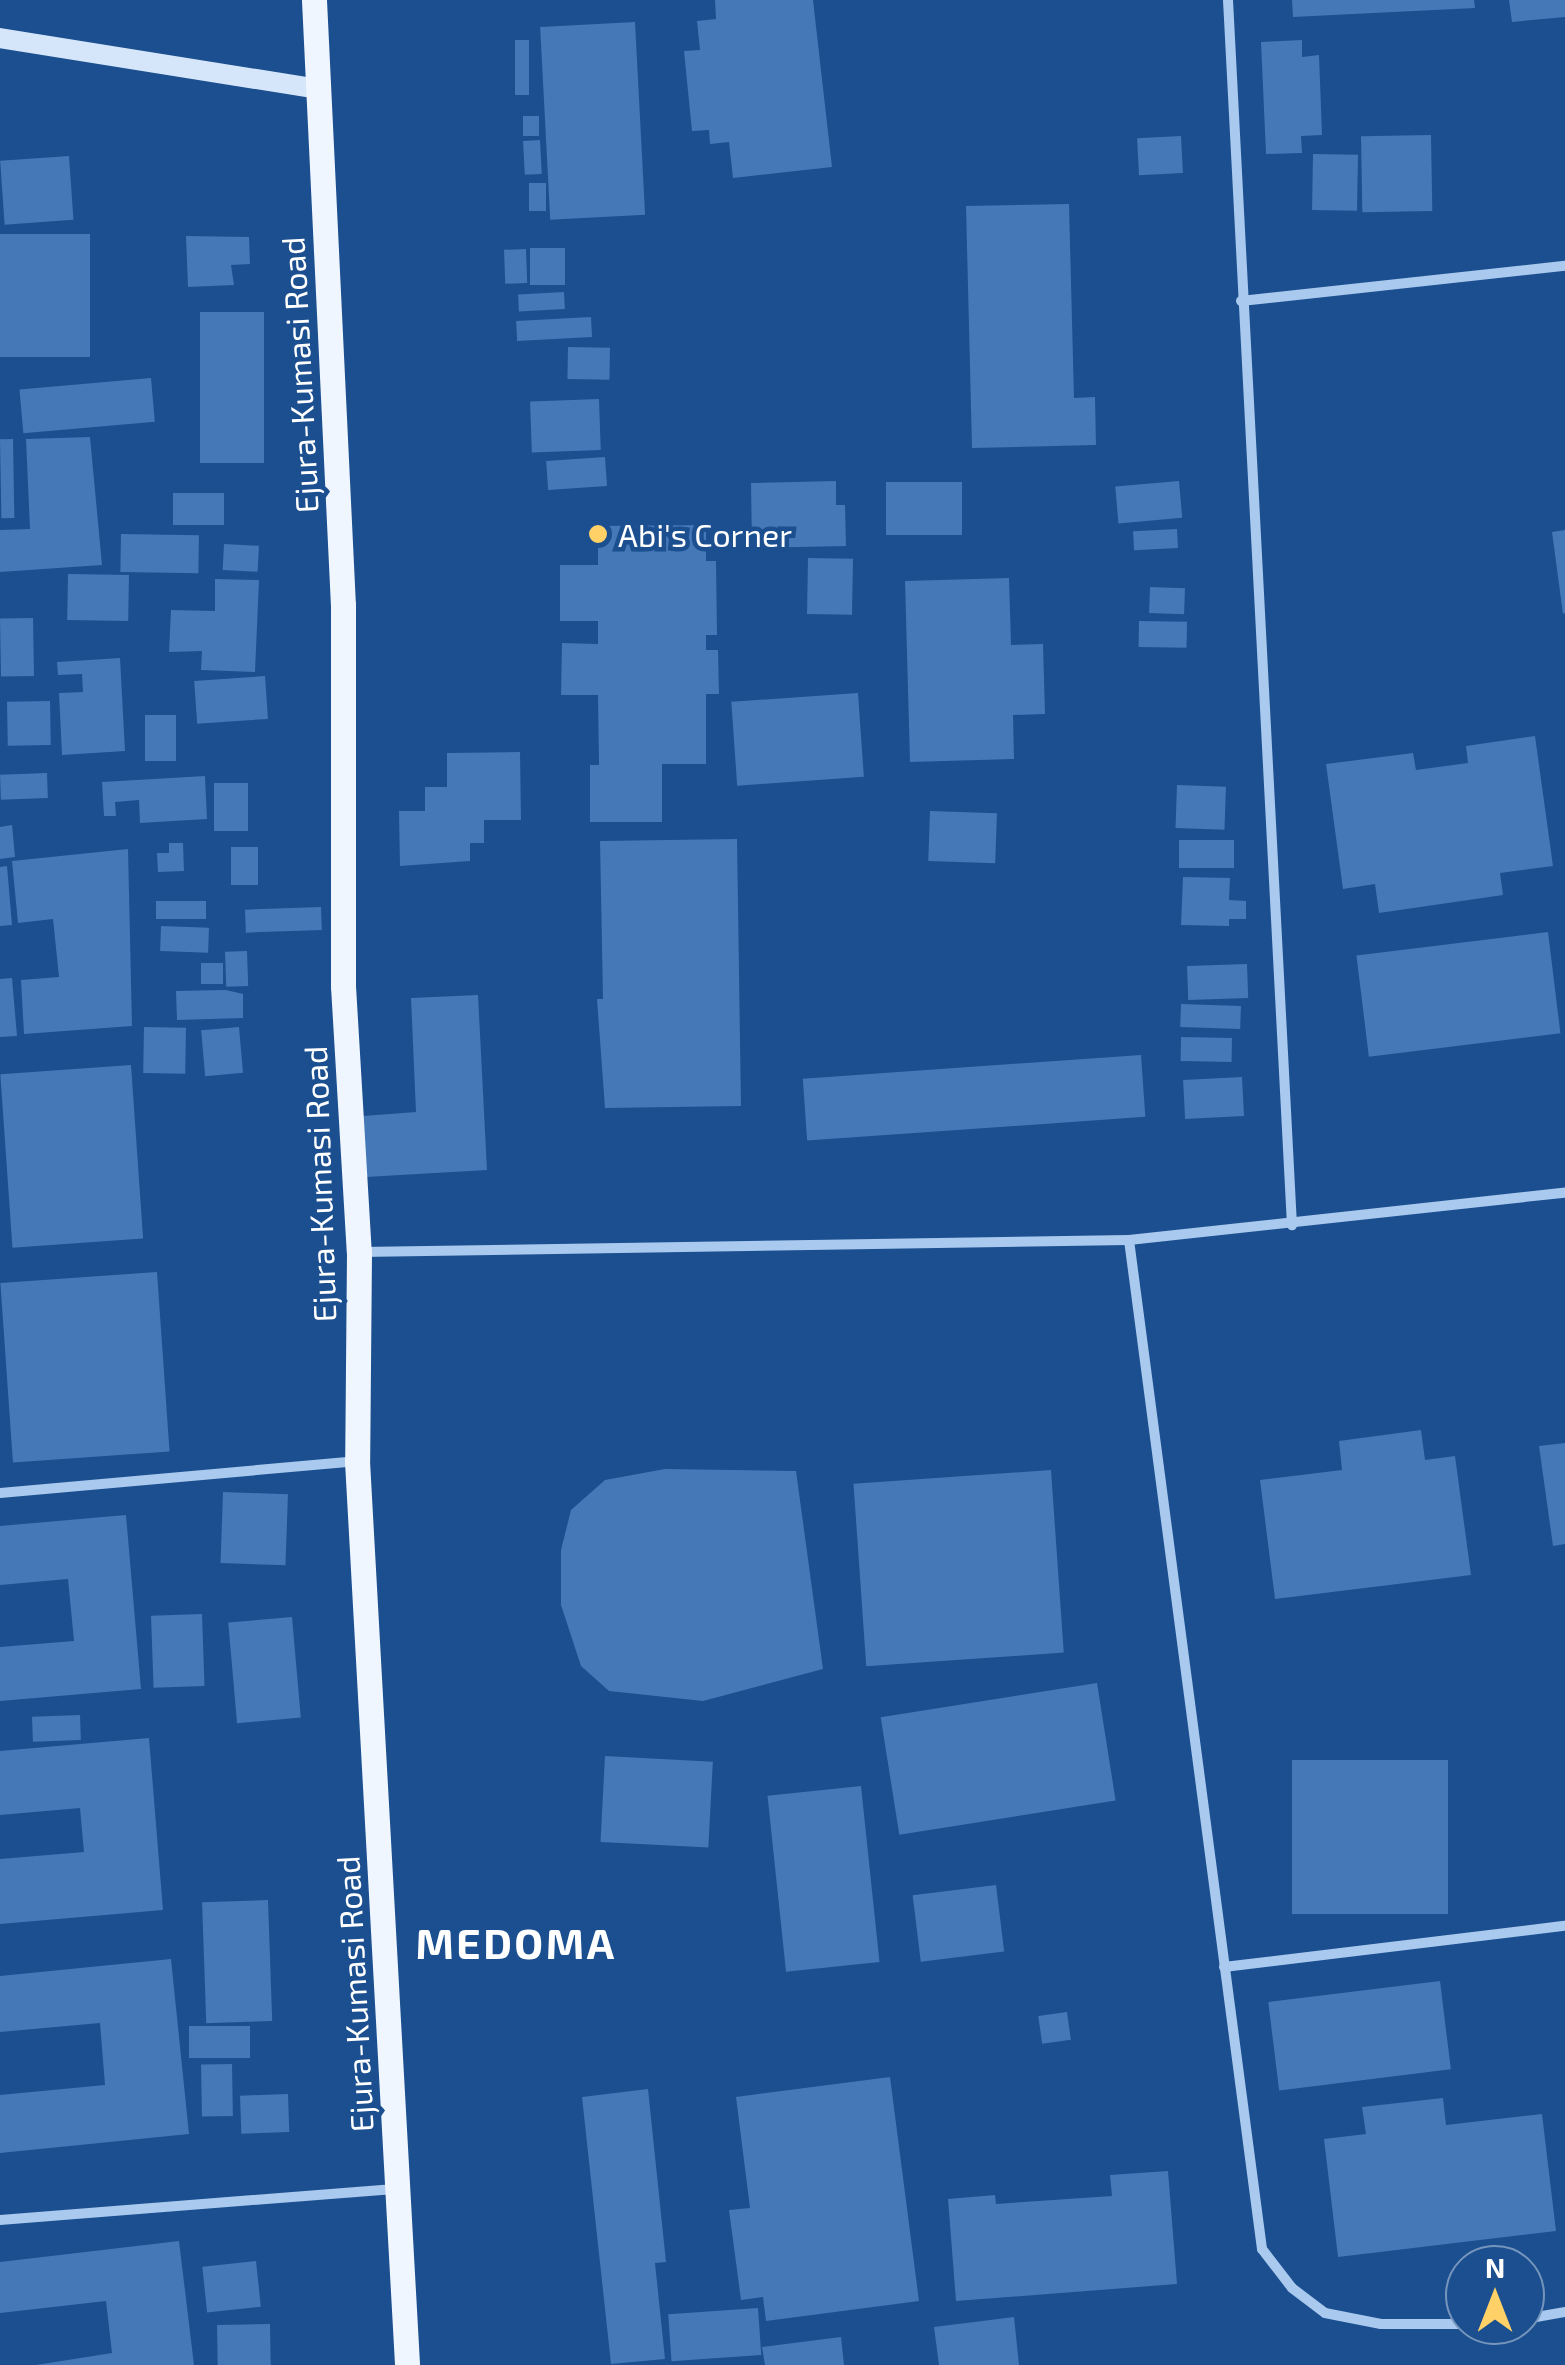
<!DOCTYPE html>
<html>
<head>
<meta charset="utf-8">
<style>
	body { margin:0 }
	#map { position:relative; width:1565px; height:2365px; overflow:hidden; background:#1b4f8f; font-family:"Exo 2",sans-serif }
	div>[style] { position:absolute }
	.building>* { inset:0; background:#4478b7; transform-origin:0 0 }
	.street>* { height:10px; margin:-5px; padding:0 5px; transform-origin:5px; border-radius:5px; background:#a9c9ee }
	.secondary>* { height:20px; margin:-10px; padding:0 10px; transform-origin:10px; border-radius:10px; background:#d6e6fa }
	.primary>* { height:25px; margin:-12.5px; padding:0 12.5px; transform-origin:12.5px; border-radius:12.5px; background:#f0f6ff }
	.dots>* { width:28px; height:28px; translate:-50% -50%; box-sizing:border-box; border:5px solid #1b4f8f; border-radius:50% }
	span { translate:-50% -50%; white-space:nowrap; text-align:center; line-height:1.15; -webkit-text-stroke:9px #1b4f8f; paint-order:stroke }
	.street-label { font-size:32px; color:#fff }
	.poi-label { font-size:32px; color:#fff }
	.left { translate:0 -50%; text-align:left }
	.district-label { font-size:42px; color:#fff; font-weight:700; letter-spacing:2.5px }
	.north { position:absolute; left:1445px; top:2245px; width:100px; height:100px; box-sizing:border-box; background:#1b4f8f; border:2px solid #7695bc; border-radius:50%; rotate:0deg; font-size:28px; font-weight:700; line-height:40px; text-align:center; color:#fff }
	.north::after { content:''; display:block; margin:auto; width:35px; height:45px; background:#ffd166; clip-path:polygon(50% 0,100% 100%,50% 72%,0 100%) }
</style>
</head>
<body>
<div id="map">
	<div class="building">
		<div style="clip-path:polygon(715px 0,813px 0,832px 167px,733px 178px,729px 142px,710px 144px,709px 130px,692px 131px,684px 51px,700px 50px,697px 21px,716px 19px)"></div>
		<div style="clip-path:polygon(1292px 0,1474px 0,1475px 8px,1293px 17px)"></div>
		<div style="clip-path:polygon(1509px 0,1565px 0,1565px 17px,1512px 22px)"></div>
		<div style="left:635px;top:22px;width:193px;height:95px;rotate:87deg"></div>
		<div style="left:515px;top:40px;width:14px;height:55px"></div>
		<div style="clip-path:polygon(1302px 40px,1302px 57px,1319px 55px,1322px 135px,1301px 136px,1302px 153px,1266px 154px,1261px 42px)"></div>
		<div style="left:523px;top:116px;width:16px;height:20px"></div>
		<div style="left:1431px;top:135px;width:76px;height:70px;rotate:89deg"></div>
		<div style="left:1181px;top:136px;width:37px;height:44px;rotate:87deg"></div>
		<div style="left:540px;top:140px;width:34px;height:17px;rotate:87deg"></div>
		<div style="left:1313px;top:154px;width:45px;height:56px;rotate:1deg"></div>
		<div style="left:69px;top:156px;width:64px;height:69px;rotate:86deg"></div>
		<div style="left:546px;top:183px;width:28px;height:17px;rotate:90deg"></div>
		<div style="clip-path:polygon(1069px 204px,1074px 398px,1095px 397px,1096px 445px,972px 448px,966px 206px)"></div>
		<div style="left:90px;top:234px;width:123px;height:90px;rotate:90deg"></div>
		<div style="clip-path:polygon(186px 236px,249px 237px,250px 264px,231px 265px,234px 285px,188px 287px)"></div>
		<div style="left:530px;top:248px;width:35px;height:37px"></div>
		<div style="left:526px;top:249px;width:34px;height:22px;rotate:88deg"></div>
		<div style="left:564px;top:292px;width:17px;height:46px;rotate:87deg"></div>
		<div style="left:200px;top:312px;width:64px;height:151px"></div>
		<div style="left:591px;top:317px;width:20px;height:75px;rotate:87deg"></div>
		<div style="left:568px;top:347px;width:42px;height:32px;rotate:1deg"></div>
		<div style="left:151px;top:378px;width:44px;height:132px;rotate:85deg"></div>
		<div style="left:599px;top:399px;width:51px;height:69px;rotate:88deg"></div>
		<div style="clip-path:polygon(90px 437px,102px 565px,0 572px,0 530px,30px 529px,26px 439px)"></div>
		<div style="left:13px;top:439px;width:79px;height:13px;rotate:89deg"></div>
		<div style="left:605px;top:457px;width:29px;height:59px;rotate:86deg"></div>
		<div style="clip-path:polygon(836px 481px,836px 505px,845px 505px,846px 546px,752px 548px,751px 483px)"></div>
		<div style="left:1179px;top:481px;width:37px;height:64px;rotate:85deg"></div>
		<div style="left:886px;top:482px;width:76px;height:53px"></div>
		<div style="left:173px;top:493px;width:51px;height:32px"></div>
		<div style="clip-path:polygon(706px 525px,706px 561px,716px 561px,717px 635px,706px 635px,706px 650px,718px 650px,719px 694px,706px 694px,706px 764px,662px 764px,662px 822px,590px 822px,590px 765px,599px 765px,598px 695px,561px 695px,562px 643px,598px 644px,598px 621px,560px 621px,560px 565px,598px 565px,598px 526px)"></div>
		<div style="left:1177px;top:529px;width:19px;height:44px;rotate:87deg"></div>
		<div style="clip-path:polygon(1565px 530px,1565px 613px,1563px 614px,1552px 532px)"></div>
		<div style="left:121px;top:534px;width:78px;height:38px;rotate:1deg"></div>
		<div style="left:224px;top:544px;width:35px;height:26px;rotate:3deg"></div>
		<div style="left:808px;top:558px;width:45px;height:56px;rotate:1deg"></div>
		<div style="left:68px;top:574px;width:61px;height:46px;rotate:1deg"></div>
		<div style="clip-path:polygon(1009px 578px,1011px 645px,1043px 644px,1045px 714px,1013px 715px,1014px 759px,910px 762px,905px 581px)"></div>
		<div style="clip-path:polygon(215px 579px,259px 580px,255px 672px,201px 670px,202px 651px,169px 652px,171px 610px,215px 611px)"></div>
		<div style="left:1150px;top:587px;width:35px;height:26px;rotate:2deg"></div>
		<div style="left:33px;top:618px;width:58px;height:33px;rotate:89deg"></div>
		<div style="left:1139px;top:621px;width:48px;height:26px;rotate:1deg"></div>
		<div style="clip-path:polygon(120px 658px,125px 751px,62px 755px,59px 693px,83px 692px,82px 674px,58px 675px,57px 662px)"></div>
		<div style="left:265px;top:676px;width:43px;height:71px;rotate:86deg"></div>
		<div style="left:858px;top:693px;width:84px;height:127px;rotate:86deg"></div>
		<div style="left:50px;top:701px;width:44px;height:43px;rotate:89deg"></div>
		<div style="left:145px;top:715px;width:31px;height:46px"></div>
		<div style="clip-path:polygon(1535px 736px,1553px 866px,1500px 873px,1503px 895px,1379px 913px,1375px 884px,1343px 889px,1326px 764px,1413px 753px,1416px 770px,1468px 763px,1466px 746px)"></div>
		<div style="clip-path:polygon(520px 752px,521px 820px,484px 820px,484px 843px,470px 843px,470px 861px,400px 866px,399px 811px,425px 811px,425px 787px,447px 787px,447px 753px)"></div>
		<div style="left:47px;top:773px;width:25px;height:47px;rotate:88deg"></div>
		<div style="clip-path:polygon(205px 776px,207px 819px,140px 823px,139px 800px,115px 802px,116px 816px,104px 816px,102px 782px)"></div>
		<div style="left:214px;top:783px;width:34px;height:48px"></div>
		<div style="left:1177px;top:785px;width:49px;height:43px;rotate:2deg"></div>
		<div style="left:930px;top:811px;width:67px;height:50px;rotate:2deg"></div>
		<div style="clip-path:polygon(12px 825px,15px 857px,0 859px,0 827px)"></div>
		<div style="clip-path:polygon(737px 839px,741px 1106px,605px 1108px,597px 999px,603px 999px,600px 841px)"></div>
		<div style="left:1234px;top:840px;width:28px;height:55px;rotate:90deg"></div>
		<div style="clip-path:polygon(169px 843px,183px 843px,184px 871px,158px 872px,157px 853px,169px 853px)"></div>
		<div style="left:231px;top:847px;width:27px;height:38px"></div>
		<div style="clip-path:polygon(128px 849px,132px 1026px,24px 1034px,21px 980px,59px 977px,53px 919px,18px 923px,12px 861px)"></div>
		<div style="clip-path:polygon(7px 866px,12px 925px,0 926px,0 867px)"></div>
		<div style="clip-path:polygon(1183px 877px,1230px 878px,1229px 900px,1246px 901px,1246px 919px,1229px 919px,1229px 926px,1181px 925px)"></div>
		<div style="left:156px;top:901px;width:50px;height:18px"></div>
		<div style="left:321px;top:907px;width:23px;height:76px;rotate:88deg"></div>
		<div style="left:161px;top:926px;width:48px;height:25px;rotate:2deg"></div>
		<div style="left:1548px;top:932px;width:102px;height:193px;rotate:83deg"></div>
		<div style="left:247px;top:951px;width:35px;height:22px;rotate:88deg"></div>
		<div style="left:223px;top:963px;width:21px;height:22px;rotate:90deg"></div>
		<div style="left:1247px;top:964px;width:34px;height:60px;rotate:88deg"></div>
		<div style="clip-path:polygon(12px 978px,17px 1036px,0 1037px,0 979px)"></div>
		<div style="clip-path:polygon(226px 990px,243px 994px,243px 1018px,177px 1020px,176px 991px)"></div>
		<div style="clip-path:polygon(478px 995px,487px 1170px,366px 1177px,363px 1116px,416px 1112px,411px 998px)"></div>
		<div style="left:1181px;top:1004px;width:60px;height:23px;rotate:2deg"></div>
		<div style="left:144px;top:1027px;width:42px;height:46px;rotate:1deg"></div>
		<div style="left:239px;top:1027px;width:46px;height:38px;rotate:85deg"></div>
		<div style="left:1181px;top:1037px;width:51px;height:24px;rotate:1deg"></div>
		<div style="left:1141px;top:1055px;width:62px;height:339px;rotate:86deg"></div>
		<div style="left:131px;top:1065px;width:174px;height:131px;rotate:86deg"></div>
		<div style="left:1242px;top:1077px;width:39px;height:59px;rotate:87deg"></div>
		<div style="left:157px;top:1272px;width:180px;height:157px;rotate:86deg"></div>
		<div style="clip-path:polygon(1421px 1430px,1425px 1460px,1455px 1456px,1471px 1575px,1275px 1599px,1260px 1480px,1342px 1470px,1339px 1441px)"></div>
		<div style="clip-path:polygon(1565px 1443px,1565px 1544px,1553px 1546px,1539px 1446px)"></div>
		<div style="clip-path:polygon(665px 1469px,796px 1471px,823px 1669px,703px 1701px,609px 1691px,581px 1666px,561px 1605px,561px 1550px,571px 1510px,605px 1480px)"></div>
		<div style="left:1051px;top:1470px;width:183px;height:198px;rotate:86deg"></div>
		<div style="left:223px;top:1492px;width:65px;height:71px;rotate:2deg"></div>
		<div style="clip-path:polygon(126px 1515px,141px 1689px,0 1701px,0 1647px,74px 1641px,68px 1579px,0 1585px,0 1526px)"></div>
		<div style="left:202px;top:1614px;width:72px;height:51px;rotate:88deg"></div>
		<div style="left:292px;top:1617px;width:101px;height:64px;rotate:85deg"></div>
		<div style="left:1097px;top:1683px;width:119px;height:219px;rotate:81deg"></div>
		<div style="left:80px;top:1715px;width:25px;height:48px;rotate:88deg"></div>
		<div style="clip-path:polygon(149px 1738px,163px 1910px,0 1924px,0 1859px,84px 1852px,80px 1808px,0 1815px,0 1751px)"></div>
		<div style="left:605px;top:1756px;width:108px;height:86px;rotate:3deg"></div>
		<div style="left:1292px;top:1760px;width:156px;height:154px"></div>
		<div style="left:861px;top:1786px;width:177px;height:94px;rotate:84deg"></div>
		<div style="left:996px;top:1885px;width:67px;height:84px;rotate:83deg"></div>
		<div style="left:268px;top:1900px;width:121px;height:66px;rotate:88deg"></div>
		<div style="clip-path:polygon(171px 1959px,189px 2134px,0 2153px,0 2095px,105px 2085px,100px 2023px,0 2032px,0 1976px)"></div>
		<div style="left:1440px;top:1981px;width:89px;height:173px;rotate:83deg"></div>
		<div style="left:1067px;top:2012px;width:28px;height:29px;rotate:82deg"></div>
		<div style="left:189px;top:2026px;width:61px;height:32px"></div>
		<div style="left:232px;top:2064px;width:52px;height:31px;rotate:89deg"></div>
		<div style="clip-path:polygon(890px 2077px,919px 2301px,766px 2321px,763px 2297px,741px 2300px,729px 2210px,750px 2208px,736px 2097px)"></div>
		<div style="clip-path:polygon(648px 2089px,666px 2262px,655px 2263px,665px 2359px,611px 2364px,582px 2097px)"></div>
		<div style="left:288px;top:2094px;width:38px;height:48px;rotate:88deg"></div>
		<div style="clip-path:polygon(1443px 2098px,1446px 2125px,1542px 2114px,1556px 2231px,1338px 2257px,1324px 2139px,1366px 2134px,1362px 2107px)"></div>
		<div style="clip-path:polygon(1168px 2171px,1177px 2284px,956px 2301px,948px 2199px,995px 2195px,996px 2204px,1112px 2196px,1110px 2175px)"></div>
		<div style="clip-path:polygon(179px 2241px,194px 2365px,36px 2365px,112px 2353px,106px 2301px,0 2313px,0 2262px)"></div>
		<div style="left:256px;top:2261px;width:46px;height:54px;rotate:84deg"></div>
		<div style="left:758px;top:2308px;width:47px;height:90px;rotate:86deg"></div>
		<div style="clip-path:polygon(1014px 2317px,1019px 2365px,939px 2365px,934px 2327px)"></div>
		<div style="left:270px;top:2324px;width:41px;height:53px;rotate:89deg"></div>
		<div style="clip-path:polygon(841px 2337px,844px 2365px,765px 2365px,762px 2347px)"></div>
	</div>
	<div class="street">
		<div style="left:1228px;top:0;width:1227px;rotate:87.01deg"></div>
		<div style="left:1241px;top:301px;width:326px;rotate:-6.2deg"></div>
		<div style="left:1129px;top:1240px;width:1018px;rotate:82.49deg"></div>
		<div style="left:1262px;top:2249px;width:49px;rotate:52.4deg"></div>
		<div style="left:1292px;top:2288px;width:41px;rotate:37.1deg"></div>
		<div style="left:1325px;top:2313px;width:57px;rotate:11.1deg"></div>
		<div style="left:1381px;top:2324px;width:84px"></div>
		<div style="left:360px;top:1252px;width:769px;rotate:-0.89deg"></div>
		<div style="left:1129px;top:1240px;width:439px;rotate:-6.2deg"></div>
		<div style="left:0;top:1493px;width:357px;rotate:-5.1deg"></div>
		<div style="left:1224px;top:1967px;width:343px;rotate:-6.9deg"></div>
		<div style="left:0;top:2220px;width:399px;rotate:-4.5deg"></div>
		<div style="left:1525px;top:2319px;width:41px;rotate:-9.9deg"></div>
	</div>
	<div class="secondary">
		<div style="left:0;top:38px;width:322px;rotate:9.1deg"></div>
	</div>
	<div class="primary">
		<div style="left:314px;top:0;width:606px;rotate:87.26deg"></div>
		<div style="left:343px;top:605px;width:381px;rotate:90deg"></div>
		<div style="left:343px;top:986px;width:266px;rotate:86.6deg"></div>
		<div style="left:359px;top:1252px;width:209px;rotate:90.5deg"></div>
		<div style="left:357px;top:1461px;width:905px;rotate:86.83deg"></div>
	</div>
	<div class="dots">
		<div style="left:598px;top:534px;background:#ffd166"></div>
	</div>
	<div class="street-label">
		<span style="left:299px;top:375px;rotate:-93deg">Ejura-Kumasi Road</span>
		<span style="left:319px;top:1184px;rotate:-92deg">Ejura-Kumasi Road</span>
		<span style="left:354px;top:1994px;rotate:-93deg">Ejura-Kumasi Road</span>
	</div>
	<div class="poi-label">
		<span class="left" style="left:618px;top:534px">Abi's Corner</span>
	</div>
	<div class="district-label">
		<span style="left:516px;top:1942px">MEDOMA</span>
	</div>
	<div class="north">N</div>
</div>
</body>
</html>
